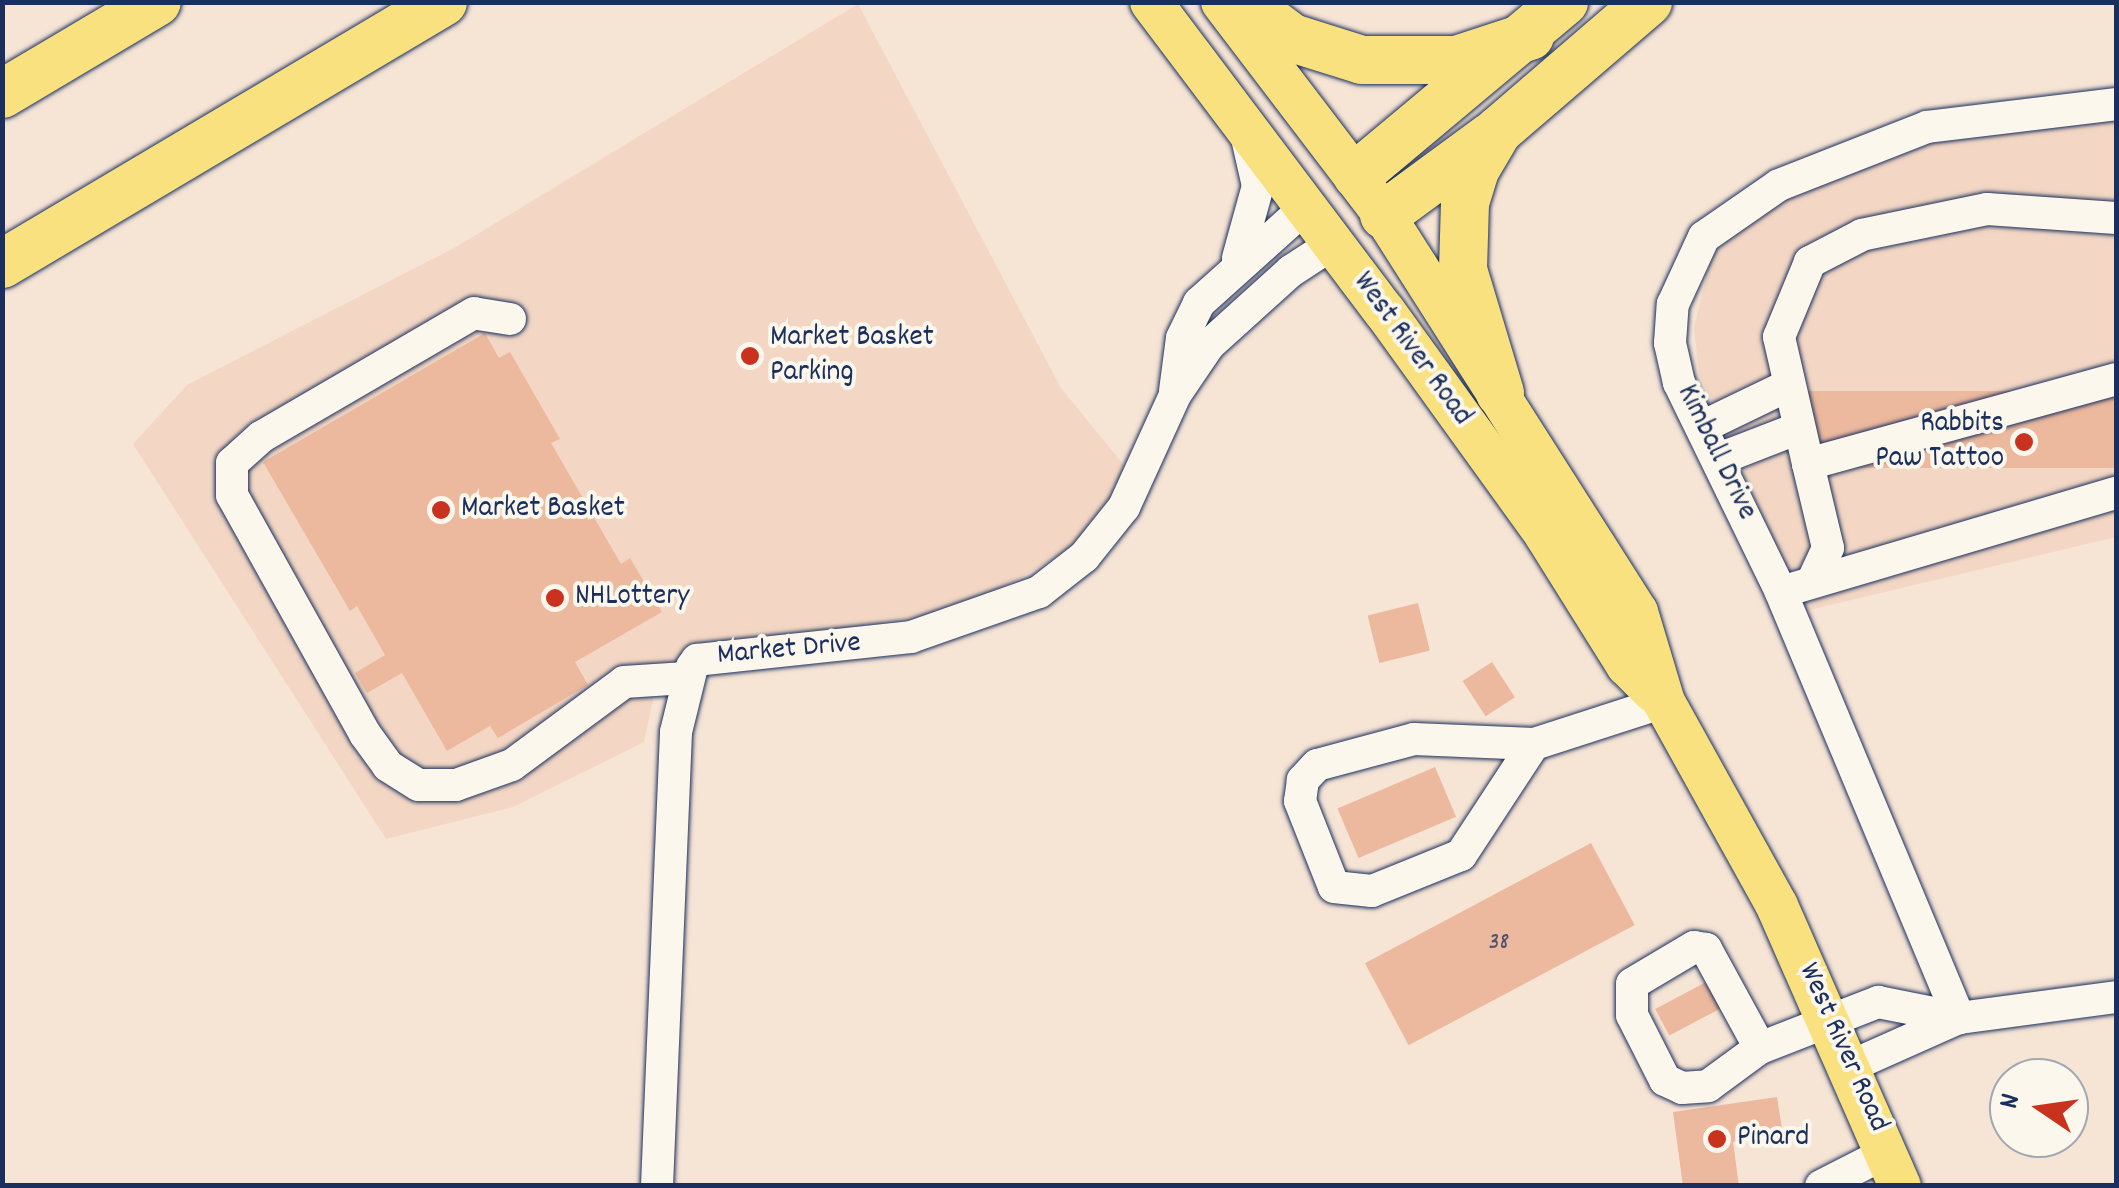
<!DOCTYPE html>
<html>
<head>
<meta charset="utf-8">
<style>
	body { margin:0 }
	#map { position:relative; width:2119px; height:1188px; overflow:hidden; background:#f6e4d5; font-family:Dekko,sans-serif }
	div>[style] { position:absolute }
	.built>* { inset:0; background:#f3d7c4 }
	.building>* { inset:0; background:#ecb99e; transform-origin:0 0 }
	.roads { filter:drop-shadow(0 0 2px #1b2f5e) drop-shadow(0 0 2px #1b2f5e) }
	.minor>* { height:32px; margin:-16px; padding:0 16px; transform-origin:16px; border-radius:16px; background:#fbf7ec }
	.major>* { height:42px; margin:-21px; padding:0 21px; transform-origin:21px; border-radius:21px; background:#fae180 }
	.highway>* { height:48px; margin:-24px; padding:0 24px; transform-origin:24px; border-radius:24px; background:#fae180 }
	.dots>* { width:28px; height:28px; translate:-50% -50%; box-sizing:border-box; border:5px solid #fbf7ec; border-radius:50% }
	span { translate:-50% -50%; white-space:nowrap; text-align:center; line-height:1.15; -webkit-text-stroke:8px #fbf7ec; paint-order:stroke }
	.number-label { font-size:25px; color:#4f526e }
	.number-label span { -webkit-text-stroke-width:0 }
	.poi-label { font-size:30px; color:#1b2f5e }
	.left { translate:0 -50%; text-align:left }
	.right { translate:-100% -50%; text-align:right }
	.street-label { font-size:30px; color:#1b2f5e }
	.frame { position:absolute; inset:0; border:5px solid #1b2f5e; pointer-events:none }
	.north { position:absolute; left:1989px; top:1058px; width:100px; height:100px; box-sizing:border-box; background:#fbf7ec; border:2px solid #a1a7b3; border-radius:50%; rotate:283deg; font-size:28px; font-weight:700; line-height:40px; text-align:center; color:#1b2f5e }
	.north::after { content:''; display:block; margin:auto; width:35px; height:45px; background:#c8321e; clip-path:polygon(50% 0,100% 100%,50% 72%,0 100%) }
</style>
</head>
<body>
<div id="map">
	<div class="built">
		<div style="clip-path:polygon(858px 4px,1061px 388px,1127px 469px,1102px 516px,1065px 552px,967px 607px,660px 667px,644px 742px,513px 807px,386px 839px,133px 444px,187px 385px,454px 248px)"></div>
		<div style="clip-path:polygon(2116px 104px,2116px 537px,1805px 611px,1699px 374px,1694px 328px,1710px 261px,1739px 219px,1927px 135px)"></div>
	</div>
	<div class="building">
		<div style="clip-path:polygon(485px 333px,499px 358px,510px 352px,560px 439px,551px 443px,621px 564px,630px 558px,662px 612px,575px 662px,588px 685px,498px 738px,490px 726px,447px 751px,402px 673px,367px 693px,355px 673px,385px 655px,357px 606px,350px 611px,263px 462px)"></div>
		<div style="left:2116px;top:391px;width:77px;height:307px;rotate:90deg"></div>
		<div style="left:1418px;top:603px;width:49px;height:52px;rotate:76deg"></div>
		<div style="left:1492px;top:662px;width:42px;height:35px;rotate:57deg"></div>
		<div style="left:1435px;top:767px;width:54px;height:106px;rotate:67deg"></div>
		<div style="left:1591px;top:843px;width:93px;height:256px;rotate:62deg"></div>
		<div style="left:1710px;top:980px;width:30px;height:62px;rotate:62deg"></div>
		<div style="clip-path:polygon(1777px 1097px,1783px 1135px,1733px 1142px,1739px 1186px,1683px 1186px,1673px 1112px)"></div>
	</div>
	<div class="roads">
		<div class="minor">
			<div style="left:2116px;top:218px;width:129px;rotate:-176deg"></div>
			<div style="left:1987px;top:209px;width:128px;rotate:168.3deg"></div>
			<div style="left:1862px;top:235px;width:59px;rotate:152.6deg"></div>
			<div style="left:1810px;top:262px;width:81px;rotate:112.5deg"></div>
			<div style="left:1779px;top:337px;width:130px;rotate:77.1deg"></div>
			<div style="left:1808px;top:464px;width:320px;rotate:-15.4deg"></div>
			<div style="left:1238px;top:258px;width:75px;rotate:-74.5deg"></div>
			<div style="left:1258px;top:186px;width:49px;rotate:-102.9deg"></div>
			<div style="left:510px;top:319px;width:36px;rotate:-171deg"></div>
			<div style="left:474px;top:313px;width:246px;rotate:149.8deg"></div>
			<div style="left:261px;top:437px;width:39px;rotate:138deg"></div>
			<div style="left:232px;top:463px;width:32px;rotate:90deg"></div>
			<div style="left:232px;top:495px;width:274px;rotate:60.9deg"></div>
			<div style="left:365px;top:734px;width:39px;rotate:54deg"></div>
			<div style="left:388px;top:766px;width:36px;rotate:32deg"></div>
			<div style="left:419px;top:785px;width:37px"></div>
			<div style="left:456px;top:785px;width:59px;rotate:-19.7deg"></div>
			<div style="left:512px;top:765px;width:139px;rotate:-36.5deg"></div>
			<div style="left:624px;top:682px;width:62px;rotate:-3.7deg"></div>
			<div style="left:1175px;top:391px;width:53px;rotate:-82.5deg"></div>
			<div style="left:1182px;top:338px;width:39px;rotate:-64deg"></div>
			<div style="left:1199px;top:303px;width:144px;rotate:-41.9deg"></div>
			<div style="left:1702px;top:427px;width:94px;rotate:-25.8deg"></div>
			<div style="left:1719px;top:459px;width:86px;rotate:-21.2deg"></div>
			<div style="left:1808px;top:464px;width:86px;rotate:76.6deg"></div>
			<div style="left:1828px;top:548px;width:35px;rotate:115deg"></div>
			<div style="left:1781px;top:592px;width:349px;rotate:-16.5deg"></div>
			<div style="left:1534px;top:744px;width:120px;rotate:-177.6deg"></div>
			<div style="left:1414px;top:739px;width:100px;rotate:165deg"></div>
			<div style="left:1317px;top:765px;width:21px;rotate:133deg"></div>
			<div style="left:1303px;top:780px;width:21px;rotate:98deg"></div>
			<div style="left:1300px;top:801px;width:92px;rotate:68.4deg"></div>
			<div style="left:1334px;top:887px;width:38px;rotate:6deg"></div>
			<div style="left:1372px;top:891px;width:96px;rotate:-22deg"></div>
			<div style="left:1461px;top:855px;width:133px;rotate:-56.7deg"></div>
			<div style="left:1534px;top:744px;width:137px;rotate:-17.9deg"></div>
			<div style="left:1959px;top:1018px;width:462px;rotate:-112.7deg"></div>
			<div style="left:1781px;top:592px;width:233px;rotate:-116deg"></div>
			<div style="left:1679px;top:383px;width:41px;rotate:-102.7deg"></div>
			<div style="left:1670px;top:343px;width:39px;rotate:-86deg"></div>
			<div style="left:1673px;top:304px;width:74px;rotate:-65.2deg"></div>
			<div style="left:1704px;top:237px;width:91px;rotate:-34.7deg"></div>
			<div style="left:1779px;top:185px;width:159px;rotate:-21.4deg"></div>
			<div style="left:1927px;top:127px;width:190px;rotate:-6.9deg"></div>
			<div style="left:1760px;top:1048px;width:113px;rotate:-118.6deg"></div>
			<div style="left:1706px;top:949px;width:12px;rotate:-171deg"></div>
			<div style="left:1694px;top:947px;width:72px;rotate:149.2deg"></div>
			<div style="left:1632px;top:984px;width:31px;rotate:90deg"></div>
			<div style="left:1632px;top:1015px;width:73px;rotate:63.1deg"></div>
			<div style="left:1665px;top:1080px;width:19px;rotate:25deg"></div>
			<div style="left:1682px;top:1088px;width:26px;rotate:-4deg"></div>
			<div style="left:1708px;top:1086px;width:64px;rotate:-36.2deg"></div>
			<div style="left:1760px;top:1048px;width:127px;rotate:-21.3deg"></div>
			<div style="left:1878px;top:1002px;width:83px;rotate:11.2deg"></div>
			<div style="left:1851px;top:1066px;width:118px;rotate:-24deg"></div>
			<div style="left:1959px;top:1018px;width:158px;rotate:-7.6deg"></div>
			<div style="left:657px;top:1186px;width:454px;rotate:-87.6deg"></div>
			<div style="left:676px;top:732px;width:67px;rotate:-76.2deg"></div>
			<div style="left:692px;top:667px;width:9px;rotate:-54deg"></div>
			<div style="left:697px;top:660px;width:215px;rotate:-6.1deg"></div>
			<div style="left:911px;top:637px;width:136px;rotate:-19.4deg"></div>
			<div style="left:1039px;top:592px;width:57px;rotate:-37.9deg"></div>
			<div style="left:1084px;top:557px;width:64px;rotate:-51.3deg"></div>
			<div style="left:1124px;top:507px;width:123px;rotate:-65.5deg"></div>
			<div style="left:1175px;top:395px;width:60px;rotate:-55.8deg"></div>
			<div style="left:1209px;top:345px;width:110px;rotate:-42.1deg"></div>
			<div style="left:1291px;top:271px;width:51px;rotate:-33.1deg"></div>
			<div style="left:1821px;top:1186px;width:75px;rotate:-26.9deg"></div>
		</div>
		<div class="major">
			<div style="left:1151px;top:2px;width:388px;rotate:53deg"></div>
			<div style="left:1385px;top:312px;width:274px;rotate:54.2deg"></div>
			<div style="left:1545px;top:534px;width:155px;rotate:58deg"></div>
			<div style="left:1627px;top:665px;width:37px;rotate:45deg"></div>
			<div style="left:1222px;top:2px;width:268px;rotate:52.7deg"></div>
			<div style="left:1384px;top:215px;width:471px;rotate:57.5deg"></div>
			<div style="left:1637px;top:612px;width:94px;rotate:73.3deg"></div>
			<div style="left:1664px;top:702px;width:233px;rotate:61deg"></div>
			<div style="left:1777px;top:906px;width:306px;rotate:66.3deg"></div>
		</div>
		<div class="highway">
			<div style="left:1244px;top:2px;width:60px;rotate:36.9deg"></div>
			<div style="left:1292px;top:38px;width:73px;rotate:17.4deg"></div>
			<div style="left:1362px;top:60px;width:94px"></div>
			<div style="left:1456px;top:60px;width:78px;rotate:-18deg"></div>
			<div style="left:2px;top:94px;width:180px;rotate:-30.7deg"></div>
			<div style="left:1357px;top:175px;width:270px;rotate:-39.9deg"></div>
			<div style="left:1384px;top:215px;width:132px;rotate:-36.3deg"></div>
			<div style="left:2px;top:264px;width:513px;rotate:-30.71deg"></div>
			<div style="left:1500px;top:393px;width:128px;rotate:-106.7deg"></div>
			<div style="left:1463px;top:270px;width:67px;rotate:-88.3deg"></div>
			<div style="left:1465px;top:203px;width:34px;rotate:-73deg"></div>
			<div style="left:1475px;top:170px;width:45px;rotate:-59.5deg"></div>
			<div style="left:1498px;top:131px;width:198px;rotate:-40.7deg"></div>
		</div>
	</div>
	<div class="dots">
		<div style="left:750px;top:356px;background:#c8321e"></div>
		<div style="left:2024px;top:442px;background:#c8321e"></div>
		<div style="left:441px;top:510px;background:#c8321e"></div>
		<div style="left:555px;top:598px;background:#c8321e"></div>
		<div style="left:1717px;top:1139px;background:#c8321e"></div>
	</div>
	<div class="number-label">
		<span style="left:1499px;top:943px">38</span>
	</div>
	<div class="poi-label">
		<span class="left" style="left:770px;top:356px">Market Basket<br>Parking</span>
		<span class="right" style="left:2004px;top:442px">Rabbits<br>Paw Tattoo</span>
		<span class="left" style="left:461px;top:510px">Market Basket</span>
		<span class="left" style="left:575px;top:598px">NHLottery</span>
		<span class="left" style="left:1737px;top:1139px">Pinard</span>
	</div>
	<div class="street-label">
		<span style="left:1411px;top:350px;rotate:54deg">West River Road</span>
		<span style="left:1715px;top:453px;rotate:64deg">Kimball Drive</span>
		<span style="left:789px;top:651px;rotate:-5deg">Market Drive</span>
		<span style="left:1842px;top:1048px;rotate:66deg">West River Road</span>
	</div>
	<div class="frame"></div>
	<div class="north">N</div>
</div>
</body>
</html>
